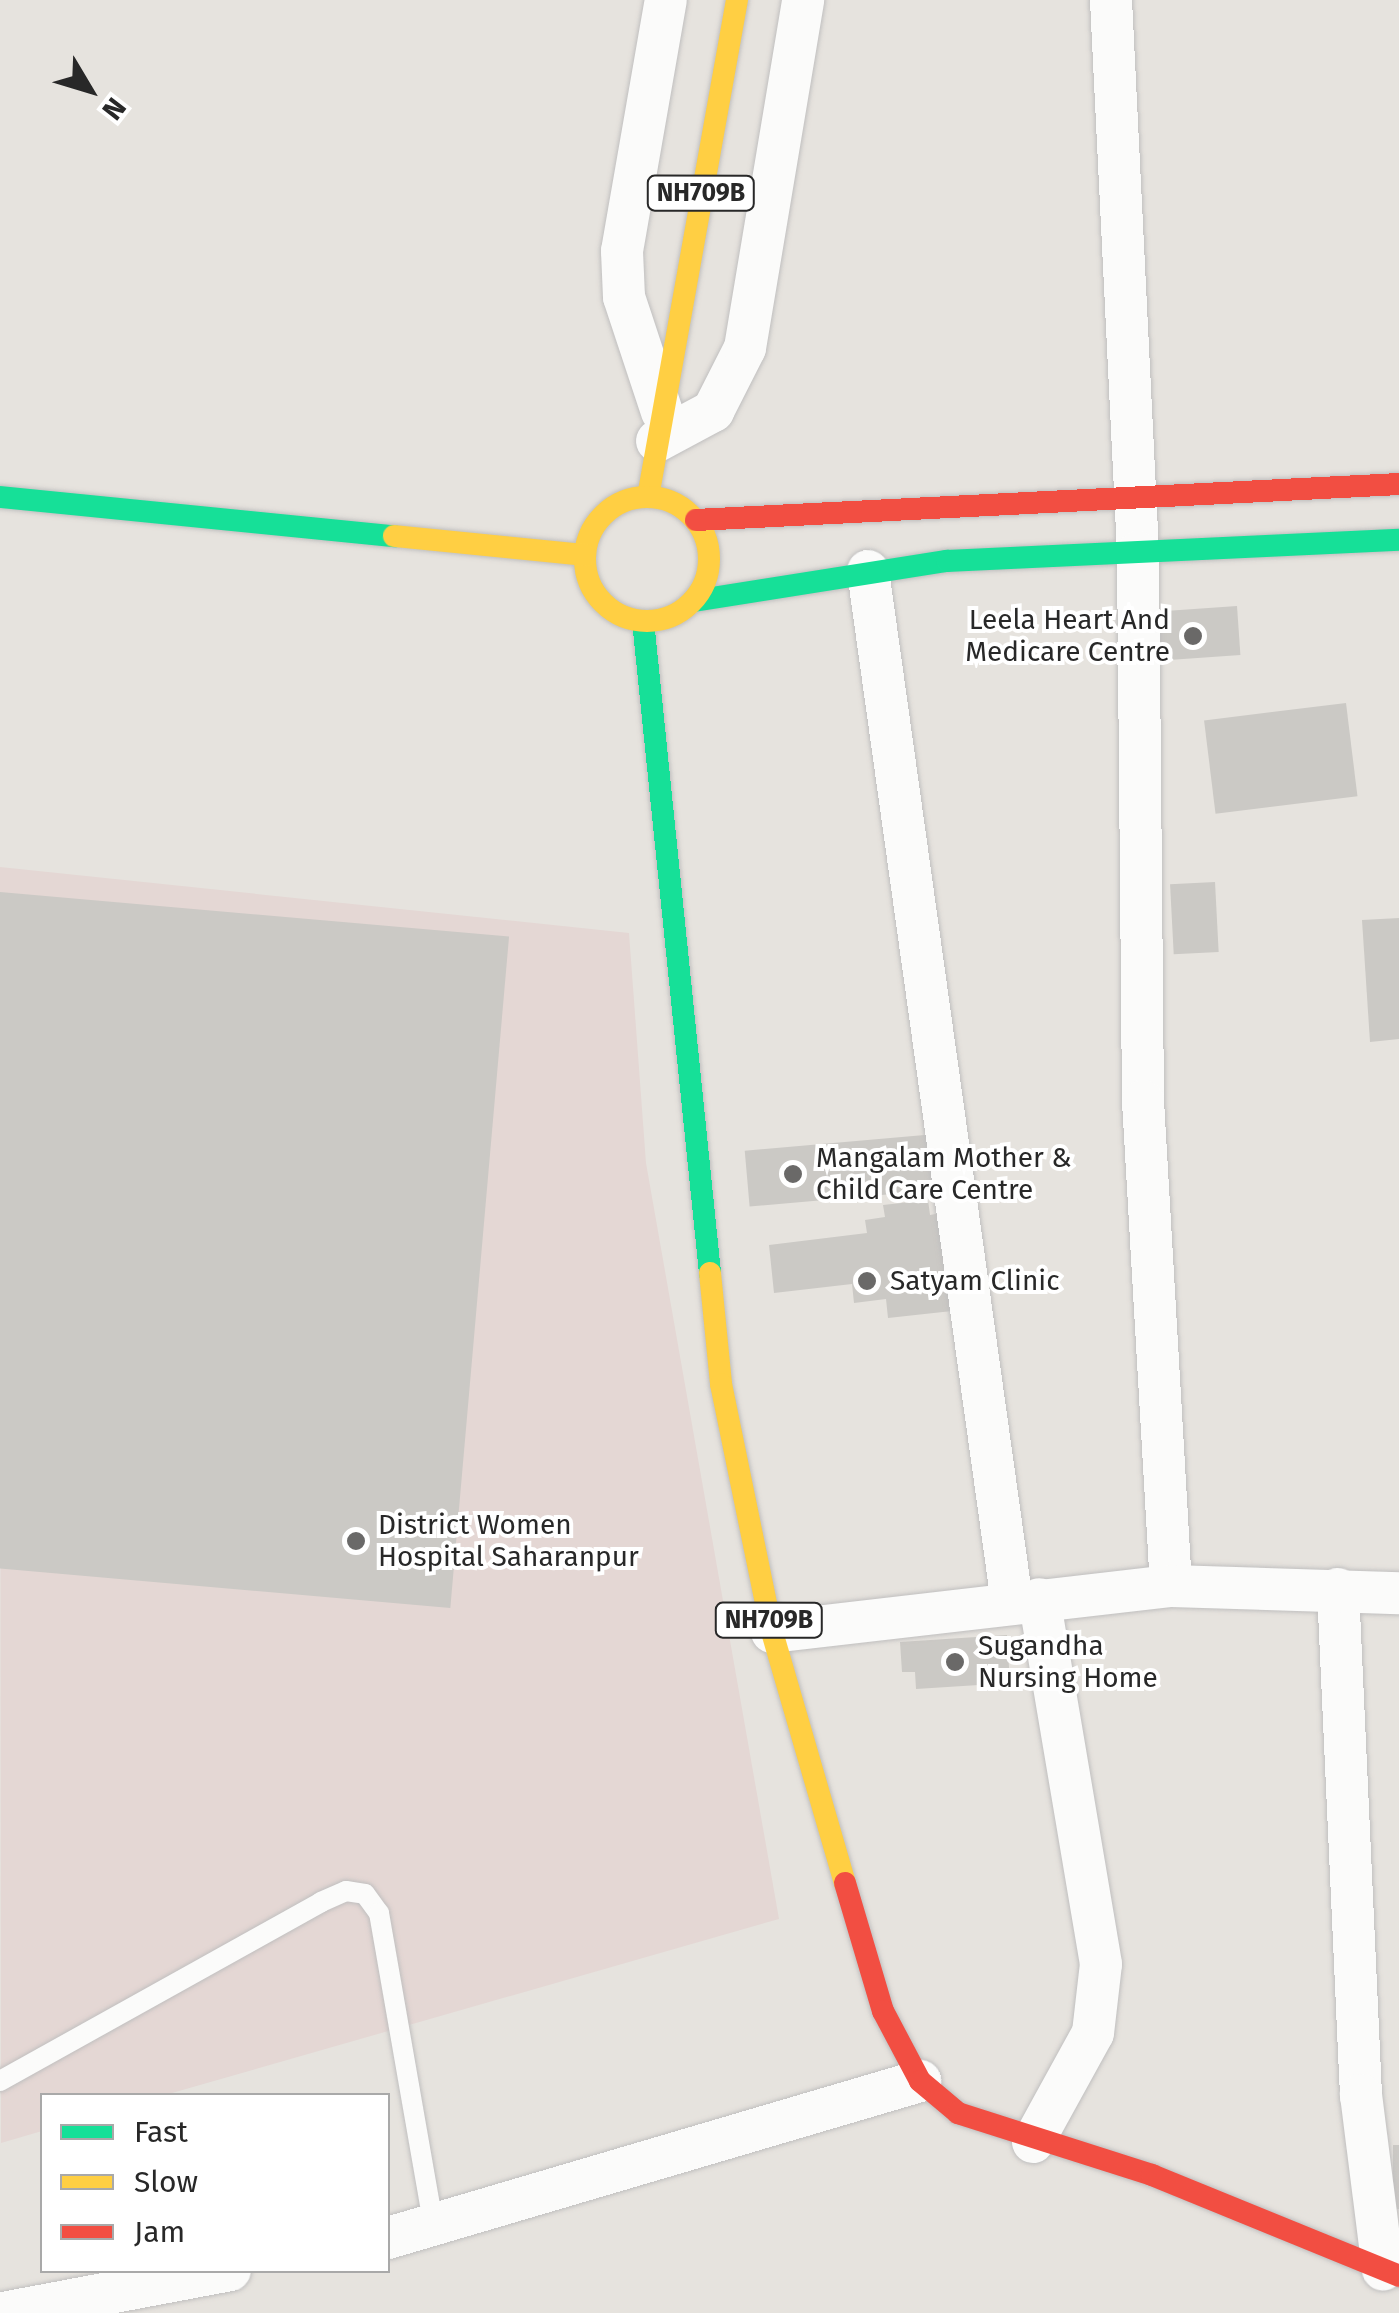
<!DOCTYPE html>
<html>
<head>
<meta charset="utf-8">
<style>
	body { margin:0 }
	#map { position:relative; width:1399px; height:2313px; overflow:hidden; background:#e6e3de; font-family:"Fira Sans",sans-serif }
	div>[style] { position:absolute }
	.medical>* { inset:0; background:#e4d7d4 }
	.building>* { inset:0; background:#cbc9c5; transform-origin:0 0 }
	.roads { filter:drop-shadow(0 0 2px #c0bfbf) drop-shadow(0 0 2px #c0bfbf) }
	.lane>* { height:20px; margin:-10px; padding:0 10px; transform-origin:10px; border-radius:10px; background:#fbfbfa }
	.street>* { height:42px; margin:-21px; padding:0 21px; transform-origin:21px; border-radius:21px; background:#fbfbfa }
	.fast>* { height:22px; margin:-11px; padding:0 11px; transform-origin:11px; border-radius:11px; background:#16e098 }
	.slow>* { height:22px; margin:-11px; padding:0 11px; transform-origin:11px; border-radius:11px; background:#ffcf43 }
	.slow>.ring { margin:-11px; padding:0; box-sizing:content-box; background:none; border:22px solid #ffcf43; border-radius:50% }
	.jam>* { height:22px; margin:-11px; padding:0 11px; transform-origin:11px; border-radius:11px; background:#f24e42 }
	.dots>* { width:28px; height:28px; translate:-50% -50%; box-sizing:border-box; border:5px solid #fff; border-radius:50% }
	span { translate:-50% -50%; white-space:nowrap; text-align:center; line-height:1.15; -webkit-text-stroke:8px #fff; paint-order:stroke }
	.shield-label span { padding:2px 8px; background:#fff; border:2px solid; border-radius:8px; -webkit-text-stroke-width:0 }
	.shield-label { font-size:25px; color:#282828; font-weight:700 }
	.poi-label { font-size:28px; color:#282828 }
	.right { translate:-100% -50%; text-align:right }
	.left { translate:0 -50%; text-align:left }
	.legend { position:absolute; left:40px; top:2093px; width:350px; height:180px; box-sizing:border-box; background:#fff; border:2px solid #a9a9a9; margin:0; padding:12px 18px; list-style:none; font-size:30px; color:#282828 }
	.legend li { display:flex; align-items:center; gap:20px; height:50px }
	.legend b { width:50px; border:2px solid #a9a9a9 }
	.north { position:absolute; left:40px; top:40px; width:100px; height:100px; -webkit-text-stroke:8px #fff; paint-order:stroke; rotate:128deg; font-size:28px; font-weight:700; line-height:40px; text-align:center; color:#282828 }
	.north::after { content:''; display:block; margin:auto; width:35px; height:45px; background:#282828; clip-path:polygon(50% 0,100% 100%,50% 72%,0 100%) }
</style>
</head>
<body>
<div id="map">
	<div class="medical">
		<div style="clip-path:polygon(0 867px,629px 933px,646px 1163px,779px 1919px,165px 2095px,42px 2096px,42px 2131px,1px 2143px)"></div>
	</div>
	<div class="building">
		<div style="left:1237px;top:606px;width:49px;height:86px;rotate:86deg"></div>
		<div style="left:1346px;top:703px;width:94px;height:143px;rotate:83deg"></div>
		<div style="left:1215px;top:882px;width:70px;height:45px;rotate:87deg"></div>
		<div style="left:0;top:892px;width:511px;height:674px;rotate:5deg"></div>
		<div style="clip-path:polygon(1399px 918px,1399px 1039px,1370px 1042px,1362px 920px)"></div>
		<div style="left:936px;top:1134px;width:56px;height:192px;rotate:85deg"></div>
		<div style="clip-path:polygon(928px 1200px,930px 1215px,941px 1213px,952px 1311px,888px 1318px,886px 1299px,854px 1303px,852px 1284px,774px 1293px,769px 1245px,867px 1233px,865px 1220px,885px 1217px,883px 1205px)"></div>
		<div style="clip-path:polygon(1007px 1635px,1010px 1683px,916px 1689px,915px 1672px,902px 1672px,900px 1642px)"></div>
		<div style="left:1393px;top:2145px;width:6px;height:64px"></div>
	</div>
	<div class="roads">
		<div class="lane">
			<div style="left:0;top:2081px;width:368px;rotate:-29.1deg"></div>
			<div style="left:321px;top:1902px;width:27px;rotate:-24deg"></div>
			<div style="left:346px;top:1891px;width:19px;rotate:9deg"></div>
			<div style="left:365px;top:1894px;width:24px;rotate:54deg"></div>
			<div style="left:379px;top:1913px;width:319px;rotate:80.1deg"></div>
		</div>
		<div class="street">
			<div style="left:1111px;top:0;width:553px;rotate:87.2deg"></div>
			<div style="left:1138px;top:552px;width:549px;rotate:89.48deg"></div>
			<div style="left:1143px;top:1101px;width:486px;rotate:86.7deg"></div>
			<div style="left:662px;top:412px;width:121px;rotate:-108.3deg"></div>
			<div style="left:624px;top:297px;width:46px;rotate:-92.5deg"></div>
			<div style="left:622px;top:251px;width:255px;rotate:-80.1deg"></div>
			<div style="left:657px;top:441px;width:64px;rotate:-28.2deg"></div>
			<div style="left:713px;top:411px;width:71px;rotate:-63.1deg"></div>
			<div style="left:745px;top:348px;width:353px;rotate:-80.5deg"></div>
			<div style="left:868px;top:571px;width:1041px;rotate:82.05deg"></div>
			<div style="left:1338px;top:1589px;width:507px;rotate:87.4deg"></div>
			<div style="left:1361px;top:2095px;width:176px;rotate:82.8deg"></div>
			<div style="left:772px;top:1632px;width:402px;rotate:-6.6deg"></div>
			<div style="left:1171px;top:1586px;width:228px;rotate:1.8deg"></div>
			<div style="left:1033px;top:2142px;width:124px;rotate:-61.2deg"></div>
			<div style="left:1093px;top:2033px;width:69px;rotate:-83.4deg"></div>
			<div style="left:1101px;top:1964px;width:370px;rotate:-99.6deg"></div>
			<div style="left:388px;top:2238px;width:555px;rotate:-16.44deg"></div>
			<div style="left:3px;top:2313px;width:231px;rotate:-10.7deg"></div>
		</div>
		<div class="fast">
			<div style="left:0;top:497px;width:396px;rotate:5.7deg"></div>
			<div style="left:694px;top:601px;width:256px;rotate:-9deg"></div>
			<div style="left:947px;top:561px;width:452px;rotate:-2.7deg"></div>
			<div style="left:643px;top:621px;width:655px;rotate:84.13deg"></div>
		</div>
		<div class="slow">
			<div style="left:648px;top:497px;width:505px;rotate:-79.85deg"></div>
			<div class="ring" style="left:585px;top:497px;width:102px;height:102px"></div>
			<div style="left:394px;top:536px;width:192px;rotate:5.7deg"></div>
			<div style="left:710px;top:1273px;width:112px;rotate:84.3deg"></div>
			<div style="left:721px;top:1384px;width:253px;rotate:78.4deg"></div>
			<div style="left:772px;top:1632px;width:261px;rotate:73.8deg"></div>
		</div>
		<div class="jam">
			<div style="left:696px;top:520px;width:704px;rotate:-2.93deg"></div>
			<div style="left:845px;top:1883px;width:134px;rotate:73.5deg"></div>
			<div style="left:883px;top:2011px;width:79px;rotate:62.1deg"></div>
			<div style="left:920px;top:2081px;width:50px;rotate:40.1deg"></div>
			<div style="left:958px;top:2113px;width:204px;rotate:17.7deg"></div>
			<div style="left:1152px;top:2175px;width:267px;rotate:22.2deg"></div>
		</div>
	</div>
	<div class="dots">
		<div style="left:1193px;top:636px;background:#6a6968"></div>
		<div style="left:793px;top:1174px;background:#6a6968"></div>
		<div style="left:867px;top:1281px;background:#6a6968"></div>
		<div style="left:356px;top:1541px;background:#6a6968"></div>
		<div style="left:955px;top:1662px;background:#6a6968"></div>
	</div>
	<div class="shield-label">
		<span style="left:701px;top:193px">NH709B</span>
		<span style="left:769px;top:1620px">NH709B</span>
	</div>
	<div class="poi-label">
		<span class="right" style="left:1170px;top:636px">Leela Heart And<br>Medicare Centre</span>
		<span class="left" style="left:816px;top:1174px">Mangalam Mother &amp;<br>Child Care Centre</span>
		<span class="left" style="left:890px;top:1281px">Satyam Clinic</span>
		<span class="left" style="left:378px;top:1541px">District Women<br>Hospital Saharanpur</span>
		<span class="left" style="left:978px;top:1662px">Sugandha<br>Nursing Home</span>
	</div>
	<ul class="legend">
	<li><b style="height:12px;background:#16e098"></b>Fast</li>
	<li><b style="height:12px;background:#ffcf43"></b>Slow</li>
	<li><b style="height:12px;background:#f24e42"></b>Jam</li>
	</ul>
	<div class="north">N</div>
</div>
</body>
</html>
